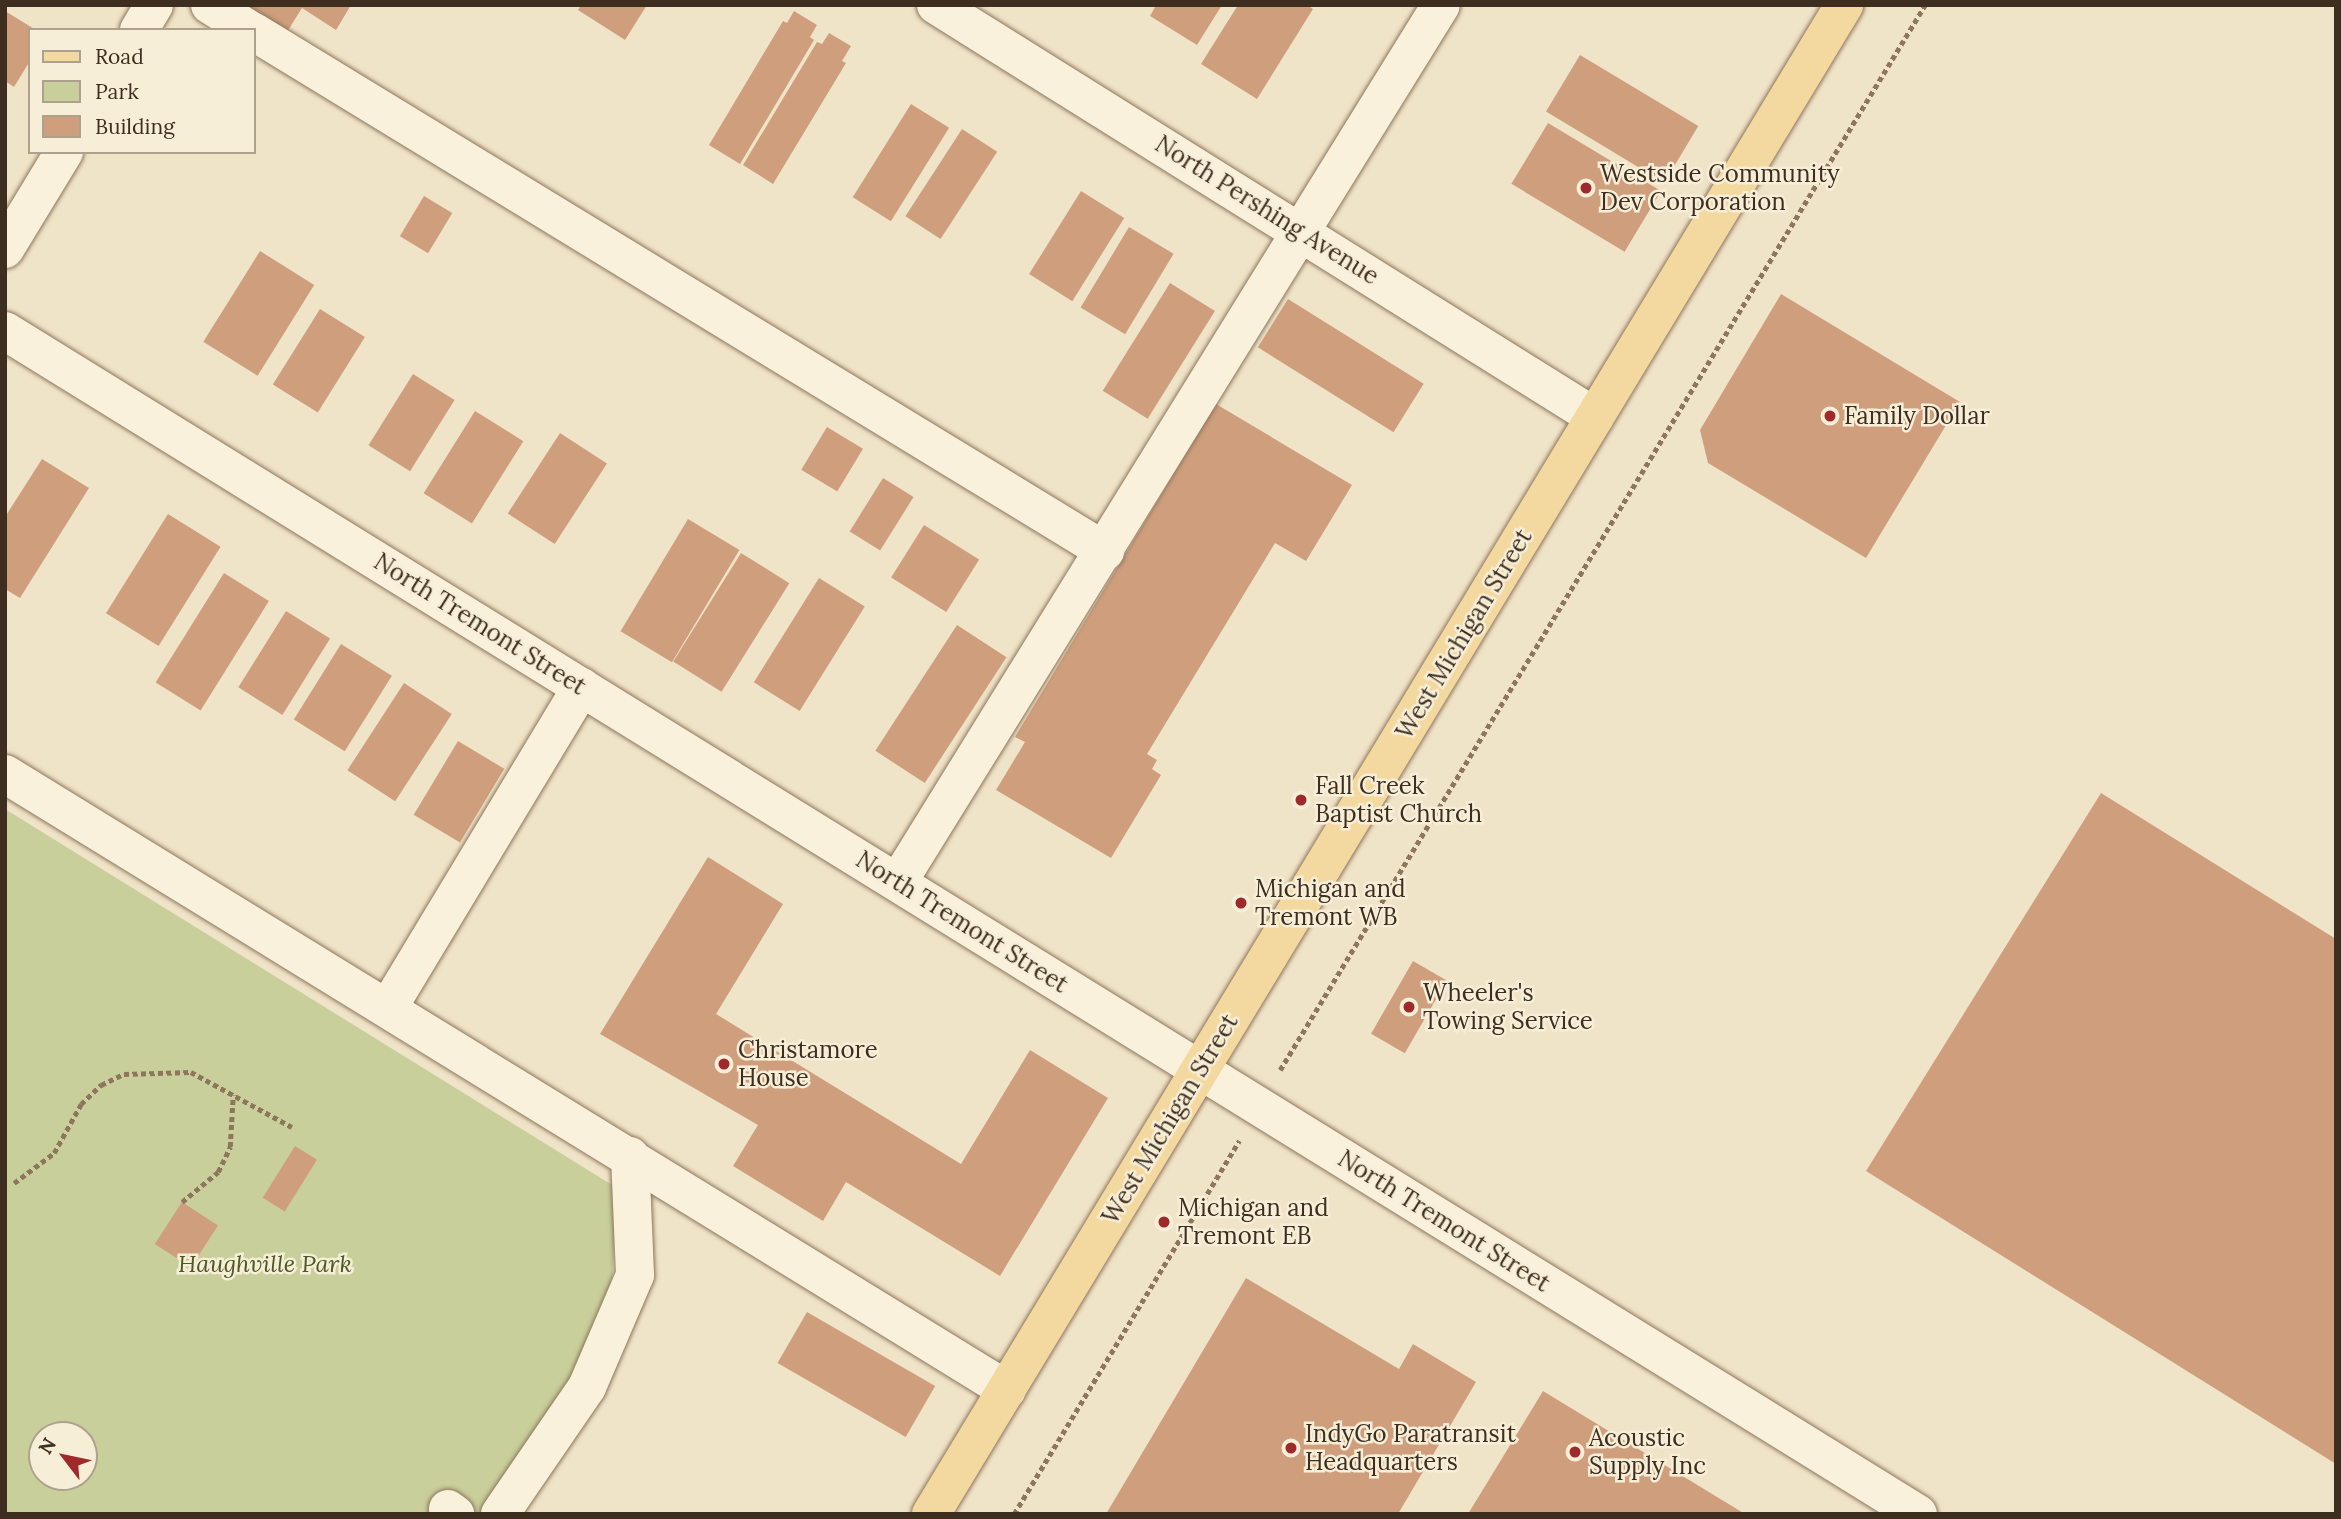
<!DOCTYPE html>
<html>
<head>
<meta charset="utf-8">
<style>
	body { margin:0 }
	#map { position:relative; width:2341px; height:1519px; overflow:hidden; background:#f0e4c8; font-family:Lora,serif }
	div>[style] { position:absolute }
	.green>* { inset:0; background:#c9cf9b }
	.building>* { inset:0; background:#cf9f7d; transform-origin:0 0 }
	.path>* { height:4.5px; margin-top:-2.25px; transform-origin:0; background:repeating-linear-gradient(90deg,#8d765c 0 5px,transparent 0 8.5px) }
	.roads { filter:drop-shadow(0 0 2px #8d765c) drop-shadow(0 0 2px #8d765c) }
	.minor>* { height:38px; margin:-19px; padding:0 19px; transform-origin:19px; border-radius:19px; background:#faf1dc }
	.major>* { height:38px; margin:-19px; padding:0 19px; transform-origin:19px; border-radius:19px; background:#f3d9a0 }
	.dots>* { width:19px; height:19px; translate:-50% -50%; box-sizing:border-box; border:4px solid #f7eed8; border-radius:50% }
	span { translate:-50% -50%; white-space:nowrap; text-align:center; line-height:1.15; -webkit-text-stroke:5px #f7eed8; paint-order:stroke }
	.poi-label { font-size:24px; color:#3d2e20 }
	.left { translate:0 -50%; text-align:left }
	.street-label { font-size:24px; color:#3d2e20 }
	.park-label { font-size:24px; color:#4d5a26; font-style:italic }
	.frame { position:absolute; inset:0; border:7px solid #3d2e20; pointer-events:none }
	.legend { position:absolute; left:28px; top:28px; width:228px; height:126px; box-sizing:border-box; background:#f7eed8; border:2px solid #ada18e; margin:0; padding:9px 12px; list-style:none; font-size:21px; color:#3d2e20 }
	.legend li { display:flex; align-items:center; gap:14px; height:35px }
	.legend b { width:35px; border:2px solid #ada18e }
	.north { position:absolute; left:28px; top:1421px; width:70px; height:70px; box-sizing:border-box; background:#f7eed8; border:2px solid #ada18e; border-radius:50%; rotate:302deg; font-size:19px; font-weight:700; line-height:28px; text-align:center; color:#3d2e20 }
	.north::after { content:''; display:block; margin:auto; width:24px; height:32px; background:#9e2a2b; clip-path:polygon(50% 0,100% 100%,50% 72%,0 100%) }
</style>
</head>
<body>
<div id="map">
	<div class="green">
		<div style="clip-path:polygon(evenodd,5px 809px,617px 1188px,612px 1279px,591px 1347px,496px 1501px,480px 1514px,5px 1514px,5px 809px,42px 1435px,84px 1435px,84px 1477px,42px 1477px,42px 1435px)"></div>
	</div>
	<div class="building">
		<div style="clip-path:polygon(244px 5px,351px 5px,336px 30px,302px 8px,287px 32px)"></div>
		<div style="clip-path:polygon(581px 5px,647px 5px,625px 40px,578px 10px)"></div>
		<div style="clip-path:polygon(1156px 5px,1222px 5px,1197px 45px,1150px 16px)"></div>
		<div style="clip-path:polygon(1238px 5px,1307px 5px,1313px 9px,1257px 99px,1201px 64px)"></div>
		<div style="clip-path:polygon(5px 11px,36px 30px,30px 30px,30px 61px,14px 87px,5px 81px)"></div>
		<div style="clip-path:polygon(794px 11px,817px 25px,810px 37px,814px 40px,740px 164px,709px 145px,783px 21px,787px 23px)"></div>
		<div style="clip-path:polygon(829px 33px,851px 46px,842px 61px,846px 63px,773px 184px,743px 165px,817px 42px,822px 44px)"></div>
		<div style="left:1580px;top:55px;width:138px;height:66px;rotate:31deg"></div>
		<div style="left:911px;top:104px;width:45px;height:110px;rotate:32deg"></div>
		<div style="left:1548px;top:123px;width:132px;height:71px;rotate:31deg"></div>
		<div style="left:962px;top:129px;width:42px;height:104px;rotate:33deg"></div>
		<div style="left:1081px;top:191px;width:51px;height:98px;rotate:32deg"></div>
		<div style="left:424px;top:196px;width:33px;height:47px;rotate:31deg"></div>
		<div style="left:1129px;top:227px;width:52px;height:94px;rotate:31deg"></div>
		<div style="left:260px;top:251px;width:64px;height:107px;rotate:32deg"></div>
		<div style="left:1170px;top:283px;width:53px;height:127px;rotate:32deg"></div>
		<div style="clip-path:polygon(1781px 294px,1960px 402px,1866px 558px,1708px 463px,1700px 430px)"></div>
		<div style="left:1288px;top:299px;width:160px;height:57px;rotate:32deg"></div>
		<div style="left:320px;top:309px;width:53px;height:89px;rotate:32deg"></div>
		<div style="left:413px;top:374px;width:49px;height:84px;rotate:32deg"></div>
		<div style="clip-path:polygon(1216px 404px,1352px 485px,1306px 561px,1275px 543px,1147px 754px,1157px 760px,1152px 769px,1161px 775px,1111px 858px,996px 790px,1025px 742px,1015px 737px)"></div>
		<div style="left:475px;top:411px;width:57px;height:97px;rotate:32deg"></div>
		<div style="left:827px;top:427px;width:42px;height:50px;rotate:31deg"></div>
		<div style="left:560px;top:433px;width:56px;height:96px;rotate:33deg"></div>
		<div style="clip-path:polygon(42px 459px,89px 488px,20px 598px,5px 589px,5px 517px)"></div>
		<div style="left:883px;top:478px;width:36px;height:63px;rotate:32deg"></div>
		<div style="left:168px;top:514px;width:62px;height:117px;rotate:32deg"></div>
		<div style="left:688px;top:519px;width:60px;height:131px;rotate:31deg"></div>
		<div style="left:924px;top:525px;width:65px;height:62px;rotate:32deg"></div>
		<div style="left:741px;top:553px;width:57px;height:128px;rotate:32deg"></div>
		<div style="left:224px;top:573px;width:53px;height:129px;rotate:32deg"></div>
		<div style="left:819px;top:578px;width:54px;height:123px;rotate:32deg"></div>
		<div style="left:286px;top:611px;width:52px;height:90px;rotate:32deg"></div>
		<div style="left:957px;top:625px;width:59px;height:150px;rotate:33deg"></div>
		<div style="left:341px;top:644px;width:60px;height:89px;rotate:32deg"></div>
		<div style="left:404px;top:683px;width:57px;height:104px;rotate:33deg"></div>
		<div style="left:458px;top:741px;width:54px;height:86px;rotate:31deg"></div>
		<div style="clip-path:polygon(2101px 793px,2336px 939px,2336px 1464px,1866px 1171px)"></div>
		<div style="clip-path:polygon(708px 857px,783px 904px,716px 1014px,961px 1164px,1030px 1050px,1108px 1098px,1000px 1276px,846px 1182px,823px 1221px,733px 1166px,758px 1125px,600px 1034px)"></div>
		<div style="left:1413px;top:961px;width:39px;height:84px;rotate:30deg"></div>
		<div style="left:295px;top:1146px;width:26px;height:61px;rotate:32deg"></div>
		<div style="left:182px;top:1202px;width:43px;height:50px;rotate:33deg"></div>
		<div style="clip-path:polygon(1246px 1278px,1399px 1369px,1413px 1344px,1476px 1382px,1398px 1514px,1106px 1514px)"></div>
		<div style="left:807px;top:1312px;width:148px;height:59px;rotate:30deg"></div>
		<div style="clip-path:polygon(1543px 1391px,1745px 1514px,1468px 1514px)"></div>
	</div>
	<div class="path">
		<div style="left:1280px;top:1070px;width:1245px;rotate:-58.8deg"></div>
		<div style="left:14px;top:1183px;width:50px;rotate:-36.9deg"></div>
		<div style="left:54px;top:1153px;width:56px;rotate:-61.1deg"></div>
		<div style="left:81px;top:1104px;width:28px;rotate:-44deg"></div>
		<div style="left:101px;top:1085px;width:25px;rotate:-26deg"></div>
		<div style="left:124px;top:1074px;width:67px;rotate:-1.7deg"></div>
		<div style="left:191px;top:1072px;width:115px;rotate:28.6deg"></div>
		<div style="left:182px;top:1202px;width:47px;rotate:-39.8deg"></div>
		<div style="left:218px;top:1172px;width:28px;rotate:-64deg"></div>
		<div style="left:230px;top:1147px;width:52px;rotate:-86.7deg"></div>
		<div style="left:1014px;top:1514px;width:436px;rotate:-58.9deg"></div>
	</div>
	<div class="roads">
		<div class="minor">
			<div style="left:210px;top:5px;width:47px;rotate:32deg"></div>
			<div style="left:936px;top:5px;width:777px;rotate:32.01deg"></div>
			<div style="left:139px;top:30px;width:29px;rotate:-59deg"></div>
			<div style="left:254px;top:32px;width:997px;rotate:31.38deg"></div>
			<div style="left:5px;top:249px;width:114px;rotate:-58.7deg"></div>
			<div style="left:5px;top:331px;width:2249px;rotate:31.73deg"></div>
			<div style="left:5px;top:774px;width:1176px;rotate:31.58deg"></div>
			<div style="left:898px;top:882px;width:1031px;rotate:-58.24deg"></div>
			<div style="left:388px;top:1008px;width:375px;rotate:-58.9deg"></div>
			<div style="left:448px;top:1509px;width:9px;rotate:36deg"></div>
			<div style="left:500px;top:1514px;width:154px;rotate:-55.6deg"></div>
			<div style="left:587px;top:1387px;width:122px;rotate:-66.8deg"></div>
			<div style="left:635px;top:1275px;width:119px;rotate:-92.4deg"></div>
		</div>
		<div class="major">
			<div style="left:931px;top:1514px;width:1764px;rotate:-58.82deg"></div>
		</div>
	</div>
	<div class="dots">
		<div style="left:1586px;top:188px;background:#9e2a2b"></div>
		<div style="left:1830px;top:416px;background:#9e2a2b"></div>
		<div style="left:1301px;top:800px;background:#9e2a2b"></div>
		<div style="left:1241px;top:903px;background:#9e2a2b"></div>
		<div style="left:1409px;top:1007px;background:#9e2a2b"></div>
		<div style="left:724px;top:1064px;background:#9e2a2b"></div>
		<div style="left:1164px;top:1222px;background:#9e2a2b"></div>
		<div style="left:1291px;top:1448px;background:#9e2a2b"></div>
		<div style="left:1575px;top:1452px;background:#9e2a2b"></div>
	</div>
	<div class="poi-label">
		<span class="left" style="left:1600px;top:188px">Westside Community<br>Dev Corporation</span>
		<span class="left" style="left:1844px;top:416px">Family Dollar</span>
		<span class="left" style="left:1315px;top:800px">Fall Creek<br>Baptist Church</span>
		<span class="left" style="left:1255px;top:903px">Michigan and<br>Tremont WB</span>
		<span class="left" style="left:1423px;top:1007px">Wheeler's<br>Towing Service</span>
		<span class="left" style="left:738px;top:1064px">Christamore<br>House</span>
		<span class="left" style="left:1178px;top:1222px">Michigan and<br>Tremont EB</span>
		<span class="left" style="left:1305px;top:1448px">IndyGo Paratransit<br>Headquarters</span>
		<span class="left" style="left:1589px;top:1452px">Acoustic<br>Supply Inc</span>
	</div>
	<div class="street-label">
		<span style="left:1267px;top:210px;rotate:32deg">North Pershing Avenue</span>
		<span style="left:480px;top:624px;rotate:32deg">North Tremont Street</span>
		<span style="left:1464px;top:634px;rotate:-59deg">West Michigan Street</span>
		<span style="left:962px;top:922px;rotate:32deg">North Tremont Street</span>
		<span style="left:1170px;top:1119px;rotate:-59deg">West Michigan Street</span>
		<span style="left:1444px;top:1221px;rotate:32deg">North Tremont Street</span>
	</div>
	<div class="park-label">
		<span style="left:265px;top:1264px">Haughville Park</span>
	</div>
	<div class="frame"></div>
	<ul class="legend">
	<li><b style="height:9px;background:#f3d9a0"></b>Road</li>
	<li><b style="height:19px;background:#c9cf9b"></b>Park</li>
	<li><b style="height:19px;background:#cf9f7d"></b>Building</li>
	</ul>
	<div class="north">N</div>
</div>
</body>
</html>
